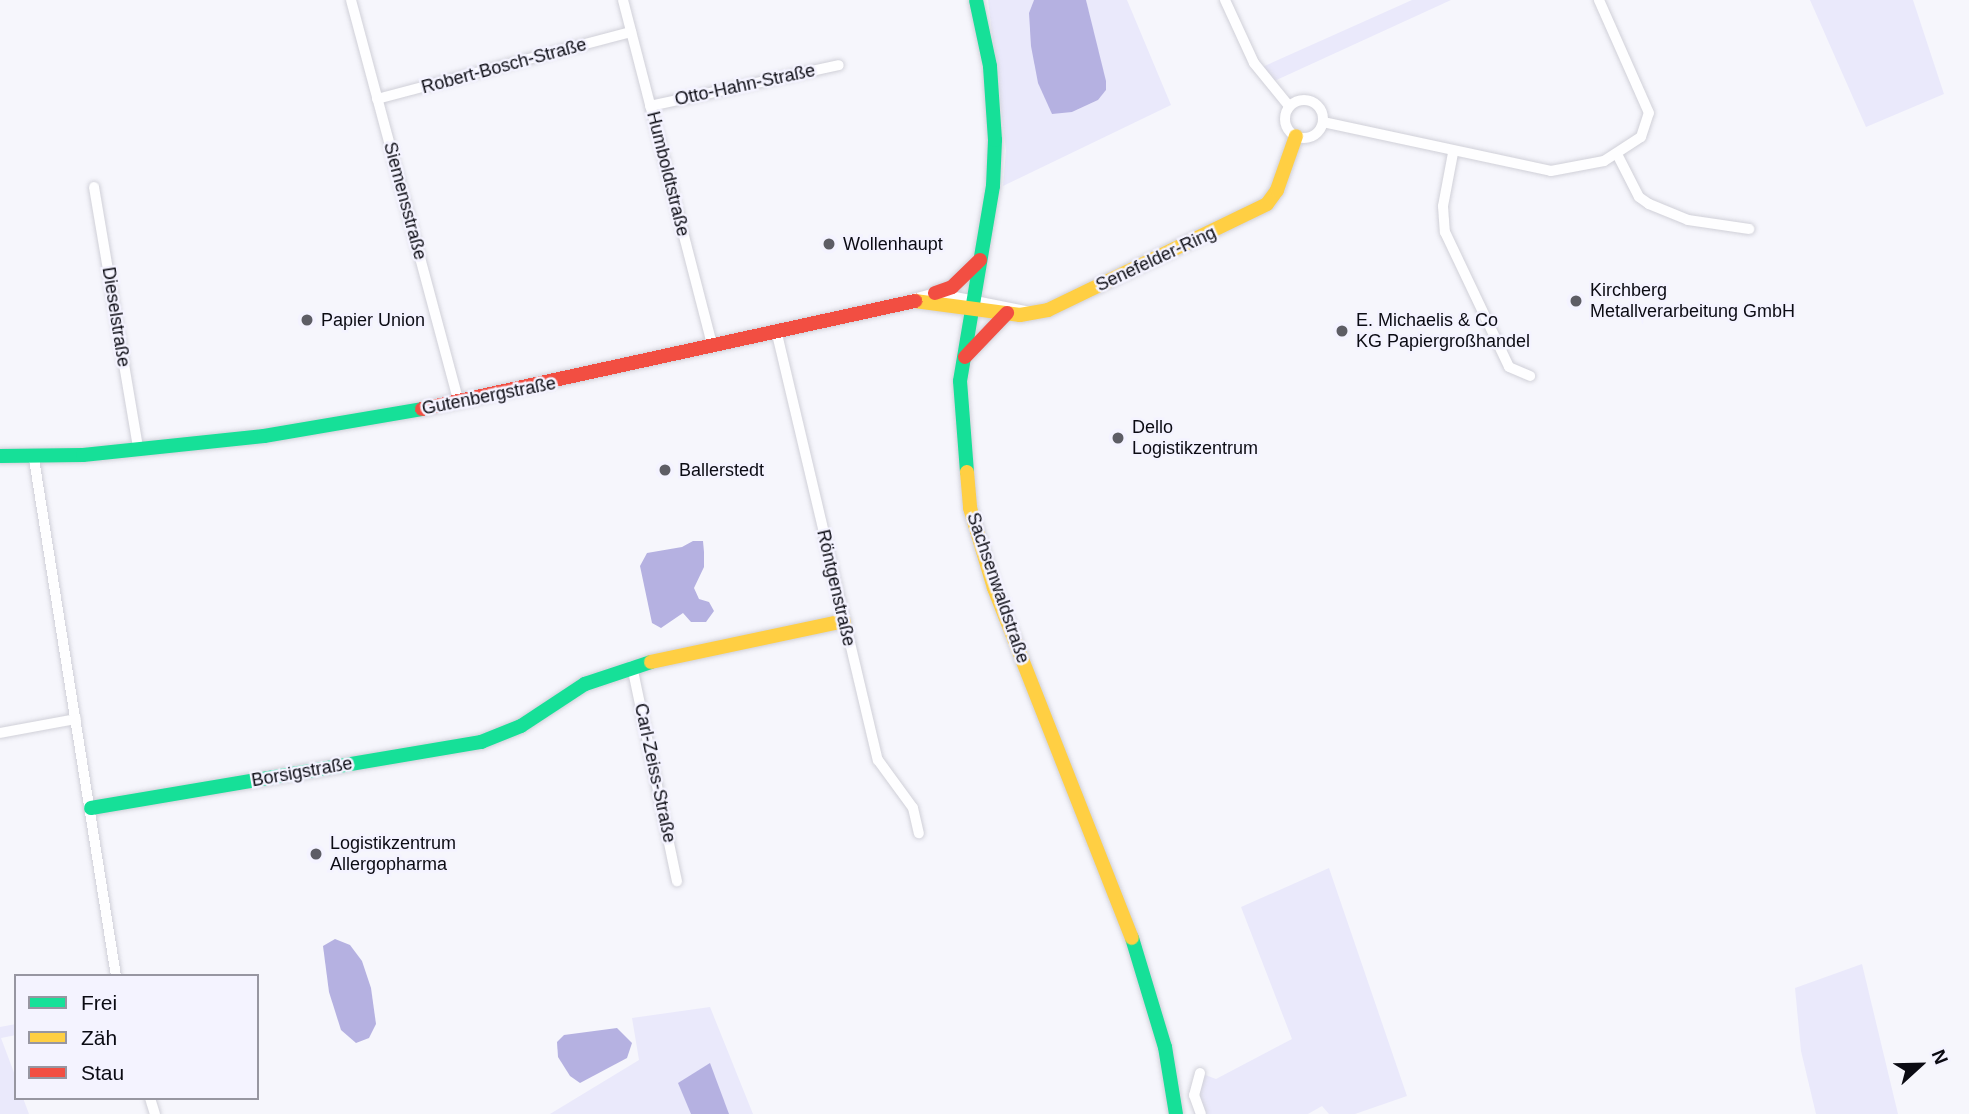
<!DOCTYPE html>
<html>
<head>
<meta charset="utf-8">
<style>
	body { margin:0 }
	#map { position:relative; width:1969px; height:1114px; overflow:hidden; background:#f6f6fc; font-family:Arial,sans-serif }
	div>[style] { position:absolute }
	.green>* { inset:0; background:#eae9fb }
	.water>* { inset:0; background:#b5b1e1 }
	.roads { filter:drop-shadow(0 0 2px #d0d0d8) drop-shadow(0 0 2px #d0d0d8) }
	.street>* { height:10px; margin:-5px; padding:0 5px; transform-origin:5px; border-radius:5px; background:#fefeff }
	.street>.ring { margin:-5px; padding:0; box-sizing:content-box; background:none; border:10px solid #fefeff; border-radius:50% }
	.fast>* { height:14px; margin:-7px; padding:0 7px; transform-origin:7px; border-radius:7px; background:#16e098 }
	.slow>* { height:14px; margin:-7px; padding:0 7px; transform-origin:7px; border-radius:7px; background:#ffcf43 }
	.jam>* { height:14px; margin:-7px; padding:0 7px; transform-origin:7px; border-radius:7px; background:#f24e42 }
	.dots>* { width:19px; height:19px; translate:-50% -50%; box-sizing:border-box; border:4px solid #f4f3ff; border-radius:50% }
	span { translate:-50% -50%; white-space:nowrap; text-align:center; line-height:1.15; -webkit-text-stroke:5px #f4f3ff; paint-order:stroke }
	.street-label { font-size:18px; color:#0b0b13 }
	.poi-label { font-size:18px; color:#0b0b13 }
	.left { translate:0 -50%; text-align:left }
	.legend { position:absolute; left:14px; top:974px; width:245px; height:126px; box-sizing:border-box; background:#f4f3ff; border:2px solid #9796a1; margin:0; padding:9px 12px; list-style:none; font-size:21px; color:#0b0b13 }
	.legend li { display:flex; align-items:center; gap:14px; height:35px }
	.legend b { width:35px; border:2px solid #9796a1 }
	.north { position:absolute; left:1885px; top:1030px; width:70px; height:70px; -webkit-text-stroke:5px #f4f3ff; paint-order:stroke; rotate:68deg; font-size:19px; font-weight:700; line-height:28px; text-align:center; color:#0b0b13 }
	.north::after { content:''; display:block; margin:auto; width:24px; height:32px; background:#0b0b13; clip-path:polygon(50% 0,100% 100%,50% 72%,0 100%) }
</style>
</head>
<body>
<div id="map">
	<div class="green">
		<div style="clip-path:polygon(988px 0,1034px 0,1029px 13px,1072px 112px,1098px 100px,1106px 90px,1086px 0,1127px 0,1171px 105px,1003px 186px,1006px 150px)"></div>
		<div style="clip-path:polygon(1412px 0,1451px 0,1268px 84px,1258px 69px)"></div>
		<div style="clip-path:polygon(1810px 0,1913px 0,1944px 94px,1866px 127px)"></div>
		<div style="clip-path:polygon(1329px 868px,1407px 1096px,1355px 1114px,1329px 1114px,1322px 1106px,1308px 1114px,1194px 1114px,1200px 1073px,1216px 1079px,1292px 1039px,1241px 907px)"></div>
		<div style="clip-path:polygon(1862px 964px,1898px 1114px,1816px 1114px,1801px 1051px,1795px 988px)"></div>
		<div style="clip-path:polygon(710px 1007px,753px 1114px,550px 1114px,639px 1060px,632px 1018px)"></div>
		<div style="clip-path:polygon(16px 1024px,16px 1035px,1px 1038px,16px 1078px,16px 1098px,23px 1098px,29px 1114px,0 1114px,0 1027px)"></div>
	</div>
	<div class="water">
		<div style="clip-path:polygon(1034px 0,1086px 0,1106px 81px,1106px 90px,1098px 100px,1072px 112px,1052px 114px,1038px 83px,1031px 46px,1029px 13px)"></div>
		<div style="clip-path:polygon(693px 541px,703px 541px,704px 552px,704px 567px,694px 588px,699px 599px,709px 602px,714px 611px,706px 622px,691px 622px,683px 613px,661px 628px,652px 623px,640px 566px,647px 553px,682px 547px)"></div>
		<div style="clip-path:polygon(335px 939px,350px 945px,362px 961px,371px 988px,376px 1024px,369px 1038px,356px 1043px,341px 1030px,329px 992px,323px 946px)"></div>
		<div style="clip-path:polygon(617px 1028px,632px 1043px,627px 1058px,580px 1083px,570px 1076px,558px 1057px,557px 1042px,564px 1035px)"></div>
		<div style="clip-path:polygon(710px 1063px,729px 1114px,691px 1114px,678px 1083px)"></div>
	</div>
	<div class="roads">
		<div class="street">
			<div style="left:351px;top:0;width:416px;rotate:75deg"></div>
			<div style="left:623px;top:0;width:359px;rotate:75.5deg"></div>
			<div style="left:1225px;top:0;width:69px;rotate:65.3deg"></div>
			<div style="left:1254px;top:63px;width:55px;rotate:50.9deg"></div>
			<div style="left:377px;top:99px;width:263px;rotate:-14.8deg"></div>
			<div class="ring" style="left:1285px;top:100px;width:28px;height:28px"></div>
			<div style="left:650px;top:106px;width:193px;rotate:-12.2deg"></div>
			<div style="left:1323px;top:122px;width:233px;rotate:12.1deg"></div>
			<div style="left:1551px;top:171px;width:54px;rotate:-10.7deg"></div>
			<div style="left:1604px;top:161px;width:44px;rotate:-33deg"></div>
			<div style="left:1641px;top:137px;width:25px;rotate:-72deg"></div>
			<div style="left:1649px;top:113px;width:124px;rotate:-113.9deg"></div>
			<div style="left:1453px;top:153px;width:54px;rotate:100.7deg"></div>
			<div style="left:1443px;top:206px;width:26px;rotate:86deg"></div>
			<div style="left:1445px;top:232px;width:149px;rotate:64.6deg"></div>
			<div style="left:1509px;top:367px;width:23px;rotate:23deg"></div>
			<div style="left:1617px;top:154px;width:48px;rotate:62.9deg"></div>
			<div style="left:1639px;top:197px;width:12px;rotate:35deg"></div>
			<div style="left:1649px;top:204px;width:42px;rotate:22.3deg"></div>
			<div style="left:1688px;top:220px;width:62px;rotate:8.4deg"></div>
			<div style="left:94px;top:187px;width:265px;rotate:80.4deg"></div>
			<div style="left:913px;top:299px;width:23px;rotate:-15deg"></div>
			<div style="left:935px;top:293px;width:97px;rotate:11.3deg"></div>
			<div style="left:777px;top:334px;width:438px;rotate:76.7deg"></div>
			<div style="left:878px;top:760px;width:59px;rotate:53.9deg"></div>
			<div style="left:913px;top:808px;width:26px;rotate:77deg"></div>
			<div style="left:34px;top:459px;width:523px;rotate:80.99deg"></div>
			<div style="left:632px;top:666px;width:220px;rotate:78.2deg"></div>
			<div style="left:0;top:733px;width:77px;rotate:-10.4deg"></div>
			<div style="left:1200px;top:1073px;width:23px;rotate:105deg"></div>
			<div style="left:1194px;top:1095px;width:20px;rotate:70deg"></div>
			<div style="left:150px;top:1098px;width:17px;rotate:73deg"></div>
		</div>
		<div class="fast">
			<div style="left:0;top:456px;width:83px;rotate:-0.7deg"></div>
			<div style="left:83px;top:455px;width:182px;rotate:-6deg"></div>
			<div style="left:264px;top:436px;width:160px;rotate:-9.7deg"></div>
			<div style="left:967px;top:472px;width:91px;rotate:-94.4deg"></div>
			<div style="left:960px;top:381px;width:198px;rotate:-80.4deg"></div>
			<div style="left:993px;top:186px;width:46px;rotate:-87.5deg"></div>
			<div style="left:995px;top:140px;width:74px;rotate:-93.9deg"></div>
			<div style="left:990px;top:66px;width:67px;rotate:-102deg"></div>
			<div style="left:91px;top:808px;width:396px;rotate:-9.6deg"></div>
			<div style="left:481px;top:742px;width:43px;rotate:-21.8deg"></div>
			<div style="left:521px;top:726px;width:77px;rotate:-33.3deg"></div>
			<div style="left:585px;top:684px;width:70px;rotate:-18.4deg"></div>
			<div style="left:1132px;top:938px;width:114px;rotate:73.2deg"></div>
			<div style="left:1165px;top:1047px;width:68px;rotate:80.7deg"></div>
		</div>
		<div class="slow">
			<div style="left:915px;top:301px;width:106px;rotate:7.6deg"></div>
			<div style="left:1020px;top:315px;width:28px;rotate:-10deg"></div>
			<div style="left:1048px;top:310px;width:243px;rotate:-25.8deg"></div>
			<div style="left:1267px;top:204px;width:17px;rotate:-54deg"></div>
			<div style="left:1277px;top:190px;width:57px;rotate:-70.6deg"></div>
			<div style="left:967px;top:472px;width:36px;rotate:85deg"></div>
			<div style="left:970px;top:508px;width:84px;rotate:73.3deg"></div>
			<div style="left:994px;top:588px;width:376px;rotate:68.5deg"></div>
			<div style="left:651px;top:662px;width:197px;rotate:-12deg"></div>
		</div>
		<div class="jam">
			<div style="left:935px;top:293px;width:18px;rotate:-19deg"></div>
			<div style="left:952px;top:287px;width:39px;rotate:-44deg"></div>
			<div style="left:965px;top:357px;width:61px;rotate:-46.3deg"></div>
			<div style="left:422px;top:409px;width:505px;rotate:-12.36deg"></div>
		</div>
	</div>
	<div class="dots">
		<div style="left:829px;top:244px;background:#5d5d65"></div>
		<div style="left:1576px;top:301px;background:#5d5d65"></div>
		<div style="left:307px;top:320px;background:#5d5d65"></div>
		<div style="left:1342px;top:331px;background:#5d5d65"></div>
		<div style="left:1118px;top:438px;background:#5d5d65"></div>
		<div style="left:665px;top:470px;background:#5d5d65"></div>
		<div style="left:316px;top:854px;background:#5d5d65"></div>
	</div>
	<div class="street-label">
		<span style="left:504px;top:66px;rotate:-15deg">Robert-Bosch-Straße</span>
		<span style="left:745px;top:85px;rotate:-12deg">Otto-Hahn-Straße</span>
		<span style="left:668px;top:174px;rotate:76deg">Humboldtstraße</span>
		<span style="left:405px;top:201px;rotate:75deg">Siemensstraße</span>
		<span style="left:1156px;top:259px;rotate:-25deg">Senefelder-Ring</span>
		<span style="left:116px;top:317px;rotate:81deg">Dieselstraße</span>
		<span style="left:489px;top:396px;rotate:-11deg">Gutenbergstraße</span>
		<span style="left:836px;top:588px;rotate:77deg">Röntgenstraße</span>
		<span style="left:998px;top:588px;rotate:71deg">Sachsenwaldstraße</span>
		<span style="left:302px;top:772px;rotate:-10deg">Borsigstraße</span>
		<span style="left:655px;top:773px;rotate:78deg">Carl-Zeiss-Straße</span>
	</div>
	<div class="poi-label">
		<span class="left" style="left:843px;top:244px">Wollenhaupt</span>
		<span class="left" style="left:1590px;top:301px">Kirchberg<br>Metallverarbeitung GmbH</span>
		<span class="left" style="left:321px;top:320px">Papier Union</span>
		<span class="left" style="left:1356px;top:331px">E. Michaelis &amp; Co<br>KG Papiergroßhandel</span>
		<span class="left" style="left:1132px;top:438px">Dello<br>Logistikzentrum</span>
		<span class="left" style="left:679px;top:470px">Ballerstedt</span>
		<span class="left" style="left:330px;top:854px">Logistikzentrum<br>Allergopharma</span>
	</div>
	<ul class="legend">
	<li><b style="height:9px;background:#16e098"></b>Frei</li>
	<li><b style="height:9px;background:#ffcf43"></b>Zäh</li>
	<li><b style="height:9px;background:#f24e42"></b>Stau</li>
	</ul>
	<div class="north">N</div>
</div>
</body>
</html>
